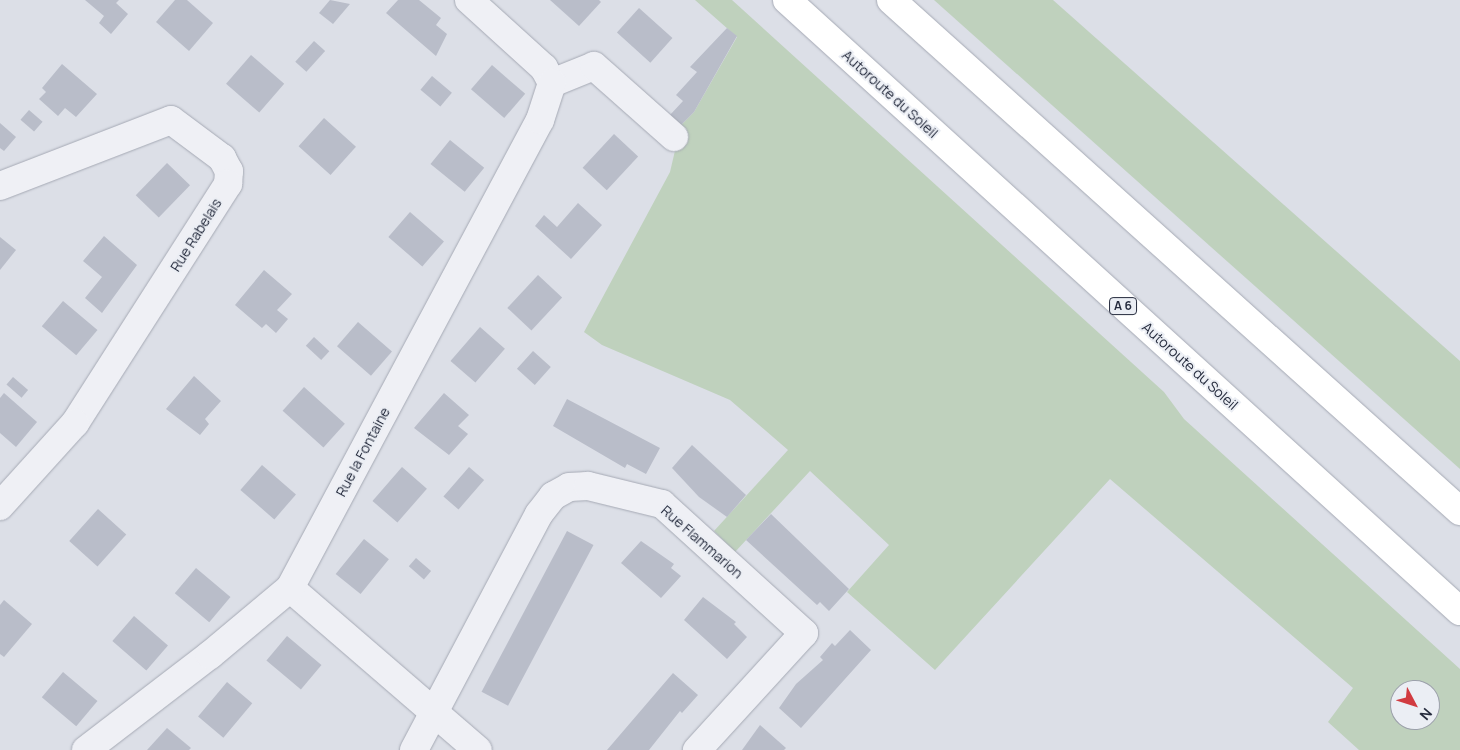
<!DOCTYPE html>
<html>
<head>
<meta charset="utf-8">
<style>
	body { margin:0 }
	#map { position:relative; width:1460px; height:750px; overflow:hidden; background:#dcdfe7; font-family:Manrope,sans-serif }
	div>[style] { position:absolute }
	.green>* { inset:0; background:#bfd1bd }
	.building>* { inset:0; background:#b9bdc9; transform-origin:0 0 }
	.roads { filter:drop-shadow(0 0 1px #a5a9b4) drop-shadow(0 0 1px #a5a9b4) }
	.minor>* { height:28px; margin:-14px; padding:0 14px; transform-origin:14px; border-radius:14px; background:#eff0f5 }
	.highway>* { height:28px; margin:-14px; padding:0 14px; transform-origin:14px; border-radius:14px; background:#fff }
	span { translate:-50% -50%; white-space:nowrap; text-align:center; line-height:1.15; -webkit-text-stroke:4px #ebeef4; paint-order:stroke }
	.shield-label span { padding:1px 4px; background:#ebeef4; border:1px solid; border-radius:4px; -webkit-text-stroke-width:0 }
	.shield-label { font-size:12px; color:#252b3d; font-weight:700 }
	.street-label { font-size:14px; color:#252b3d }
	.north { position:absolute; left:1390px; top:680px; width:50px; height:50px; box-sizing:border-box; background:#ebeef4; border:1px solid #9ca0ab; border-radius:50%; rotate:130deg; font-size:14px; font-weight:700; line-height:20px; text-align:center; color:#252b3d }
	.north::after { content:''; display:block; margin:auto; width:18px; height:22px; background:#d13b40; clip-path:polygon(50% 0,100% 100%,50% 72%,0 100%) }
</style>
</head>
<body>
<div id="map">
	<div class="green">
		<div style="clip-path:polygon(evenodd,695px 0,732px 0,1164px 392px,1184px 419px,1460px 669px,1460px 750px,1359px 750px,1328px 722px,1353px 688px,1110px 479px,935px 670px,847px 592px,889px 545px,810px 471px,735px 552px,714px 531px,788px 450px,730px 400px,602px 345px,584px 332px,670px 172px,681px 125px,694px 112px,737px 37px,695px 0,1400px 690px,1430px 690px,1430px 720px,1400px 720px,1400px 690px)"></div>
		<div style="clip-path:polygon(934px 0,1053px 0,1460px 361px,1460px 469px)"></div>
	</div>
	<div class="building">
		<div style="clip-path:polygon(85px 0,119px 0,116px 3px,128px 14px,111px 34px,99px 23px,104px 16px)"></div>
		<div style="clip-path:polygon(175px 0,187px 0,213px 23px,189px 51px,156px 22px)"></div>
		<div style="clip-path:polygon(330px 0,350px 4px,333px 24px,319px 13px)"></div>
		<div style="clip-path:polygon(398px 0,419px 0,441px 18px,436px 25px,447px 34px,436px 56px,386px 13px)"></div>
		<div style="clip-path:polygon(550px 0,599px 0,601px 2px,579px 26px)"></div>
		<div style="left:639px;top:8px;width:45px;height:33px;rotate:42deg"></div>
		<div style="clip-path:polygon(727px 28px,737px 36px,694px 112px,681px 125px,670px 115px,683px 101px,676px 95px,697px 72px,690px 67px)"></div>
		<div style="left:314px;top:41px;width:15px;height:28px;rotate:42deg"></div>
		<div style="left:251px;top:55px;width:44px;height:38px;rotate:41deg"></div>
		<div style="clip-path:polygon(62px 64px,97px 94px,76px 117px,65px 108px,58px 116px,39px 99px,46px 92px,42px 88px)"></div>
		<div style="left:492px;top:65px;width:44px;height:32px;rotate:41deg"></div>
		<div style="left:432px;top:76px;width:26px;height:18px;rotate:40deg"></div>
		<div style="left:29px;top:110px;width:18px;height:13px;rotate:41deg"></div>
		<div style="left:324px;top:118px;width:43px;height:38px;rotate:42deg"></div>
		<div style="clip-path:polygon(0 123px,16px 137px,4px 151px,0 148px)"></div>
		<div style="left:614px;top:134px;width:33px;height:46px;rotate:43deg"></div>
		<div style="left:450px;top:140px;width:44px;height:31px;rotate:39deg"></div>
		<div style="left:167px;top:163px;width:32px;height:45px;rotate:44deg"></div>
		<div style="clip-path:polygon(578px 203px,602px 225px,571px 259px,535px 226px,544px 215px,557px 227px)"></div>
		<div style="left:410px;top:212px;width:45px;height:33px;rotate:41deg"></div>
		<div style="clip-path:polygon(104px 236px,137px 265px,102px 313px,85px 298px,102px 277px,83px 261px)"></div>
		<div style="clip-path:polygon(0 237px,16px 250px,0 270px)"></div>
		<div style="clip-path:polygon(264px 270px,292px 294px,277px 310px,288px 319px,276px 333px,266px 324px,262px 328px,235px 305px)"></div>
		<div style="left:538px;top:275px;width:33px;height:45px;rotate:43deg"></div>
		<div style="left:63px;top:301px;width:45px;height:33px;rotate:40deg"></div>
		<div style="left:358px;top:322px;width:45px;height:32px;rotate:41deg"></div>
		<div style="left:480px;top:327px;width:33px;height:45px;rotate:41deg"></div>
		<div style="left:314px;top:337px;width:21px;height:12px;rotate:43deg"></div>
		<div style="left:533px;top:351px;width:24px;height:24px;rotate:42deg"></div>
		<div style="clip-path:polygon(194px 376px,221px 401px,205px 419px,209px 424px,200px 435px,166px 409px)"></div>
		<div style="left:13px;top:377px;width:20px;height:10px;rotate:41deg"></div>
		<div style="left:304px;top:387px;width:55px;height:32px;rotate:42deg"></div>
		<div style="clip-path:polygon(4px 393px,37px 422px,16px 447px,0 433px,0 398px)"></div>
		<div style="clip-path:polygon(444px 393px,469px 415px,458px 426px,468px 434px,449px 455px,414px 428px)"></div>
		<div style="clip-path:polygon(567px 399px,660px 448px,646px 474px,627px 464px,625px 468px,553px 426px)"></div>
		<div style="clip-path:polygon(692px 445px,746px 495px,727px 517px,699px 497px,672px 468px)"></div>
		<div style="left:262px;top:465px;width:45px;height:33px;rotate:41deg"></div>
		<div style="left:402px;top:467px;width:33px;height:45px;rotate:41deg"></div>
		<div style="left:469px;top:467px;width:20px;height:39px;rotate:41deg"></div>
		<div style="left:98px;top:509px;width:38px;height:43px;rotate:42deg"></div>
		<div style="clip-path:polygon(771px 514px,849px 589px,829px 611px,820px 602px,817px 605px,746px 540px)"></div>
		<div style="left:567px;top:531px;width:30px;height:182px;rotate:28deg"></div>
		<div style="left:364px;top:539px;width:32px;height:45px;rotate:39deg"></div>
		<div style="clip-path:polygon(641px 541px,674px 564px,671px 568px,681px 576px,661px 598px,621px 563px)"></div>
		<div style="left:416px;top:558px;width:20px;height:11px;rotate:41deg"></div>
		<div style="left:196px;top:568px;width:45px;height:33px;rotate:40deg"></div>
		<div style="clip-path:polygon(703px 597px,736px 622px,734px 624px,747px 637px,727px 659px,684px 620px)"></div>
		<div style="clip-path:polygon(4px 600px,32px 624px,4px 657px,0 654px,0 605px)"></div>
		<div style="left:134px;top:616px;width:45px;height:33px;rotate:41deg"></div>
		<div style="clip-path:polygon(850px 630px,871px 650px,801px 728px,779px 708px,796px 684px,823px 660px,820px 657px,832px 643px,835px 646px)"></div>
		<div style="left:287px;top:636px;width:45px;height:32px;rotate:40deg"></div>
		<div style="left:63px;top:672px;width:45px;height:33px;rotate:40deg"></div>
		<div style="clip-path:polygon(673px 673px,698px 695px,682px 713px,680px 711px,649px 750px,607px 750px)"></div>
		<div style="left:227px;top:682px;width:33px;height:45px;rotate:40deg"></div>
		<div style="clip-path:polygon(760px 725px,786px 748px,784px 750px,742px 750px)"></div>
		<div style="clip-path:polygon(167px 728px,191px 748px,189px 750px,147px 750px)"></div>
	</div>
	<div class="roads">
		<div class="minor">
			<div style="left:469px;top:0;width:101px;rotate:42.2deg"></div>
			<div style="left:544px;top:68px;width:17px;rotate:62deg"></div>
			<div style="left:552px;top:83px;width:45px;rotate:-22deg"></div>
			<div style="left:594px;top:66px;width:107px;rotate:41.6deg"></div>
			<div style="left:0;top:186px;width:183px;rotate:-21.1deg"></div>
			<div style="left:171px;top:120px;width:64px;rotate:36.7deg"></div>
			<div style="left:222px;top:158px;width:15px;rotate:62deg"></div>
			<div style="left:229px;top:171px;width:13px;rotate:94deg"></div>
			<div style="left:228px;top:184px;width:284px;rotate:122.6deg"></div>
			<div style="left:75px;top:423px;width:112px;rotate:132.1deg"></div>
			<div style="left:290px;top:588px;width:248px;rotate:40.8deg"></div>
			<div style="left:86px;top:750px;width:156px;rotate:-37.5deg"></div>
			<div style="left:210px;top:655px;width:104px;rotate:-39.9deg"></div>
			<div style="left:290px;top:588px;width:531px;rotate:-61.89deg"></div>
			<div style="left:540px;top:120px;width:39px;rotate:-72deg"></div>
			<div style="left:414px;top:750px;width:267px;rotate:-62.1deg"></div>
			<div style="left:539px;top:514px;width:23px;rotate:-52deg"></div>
			<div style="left:553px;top:496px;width:18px;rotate:-29deg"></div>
			<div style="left:569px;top:487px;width:19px;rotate:-3deg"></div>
			<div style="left:588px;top:486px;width:76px;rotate:13.7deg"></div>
			<div style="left:662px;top:504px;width:192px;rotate:42.3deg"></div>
			<div style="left:804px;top:633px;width:159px;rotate:132.4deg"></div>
		</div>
		<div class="highway">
			<div style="left:787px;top:0;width:909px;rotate:42.24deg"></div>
			<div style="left:891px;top:0;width:765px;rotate:41.93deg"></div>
		</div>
	</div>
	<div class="shield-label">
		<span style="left:1123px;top:306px">A 6</span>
	</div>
	<div class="street-label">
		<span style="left:890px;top:94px;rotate:42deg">Autoroute du Soleil</span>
		<span style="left:196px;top:235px;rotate:-58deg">Rue Rabelais</span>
		<span style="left:1190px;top:366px;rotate:42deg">Autoroute du Soleil</span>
		<span style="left:363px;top:452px;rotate:-62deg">Rue la Fontaine</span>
		<span style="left:702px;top:542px;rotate:41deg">Rue Flammarion</span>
	</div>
	<div class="north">N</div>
</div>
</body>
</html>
